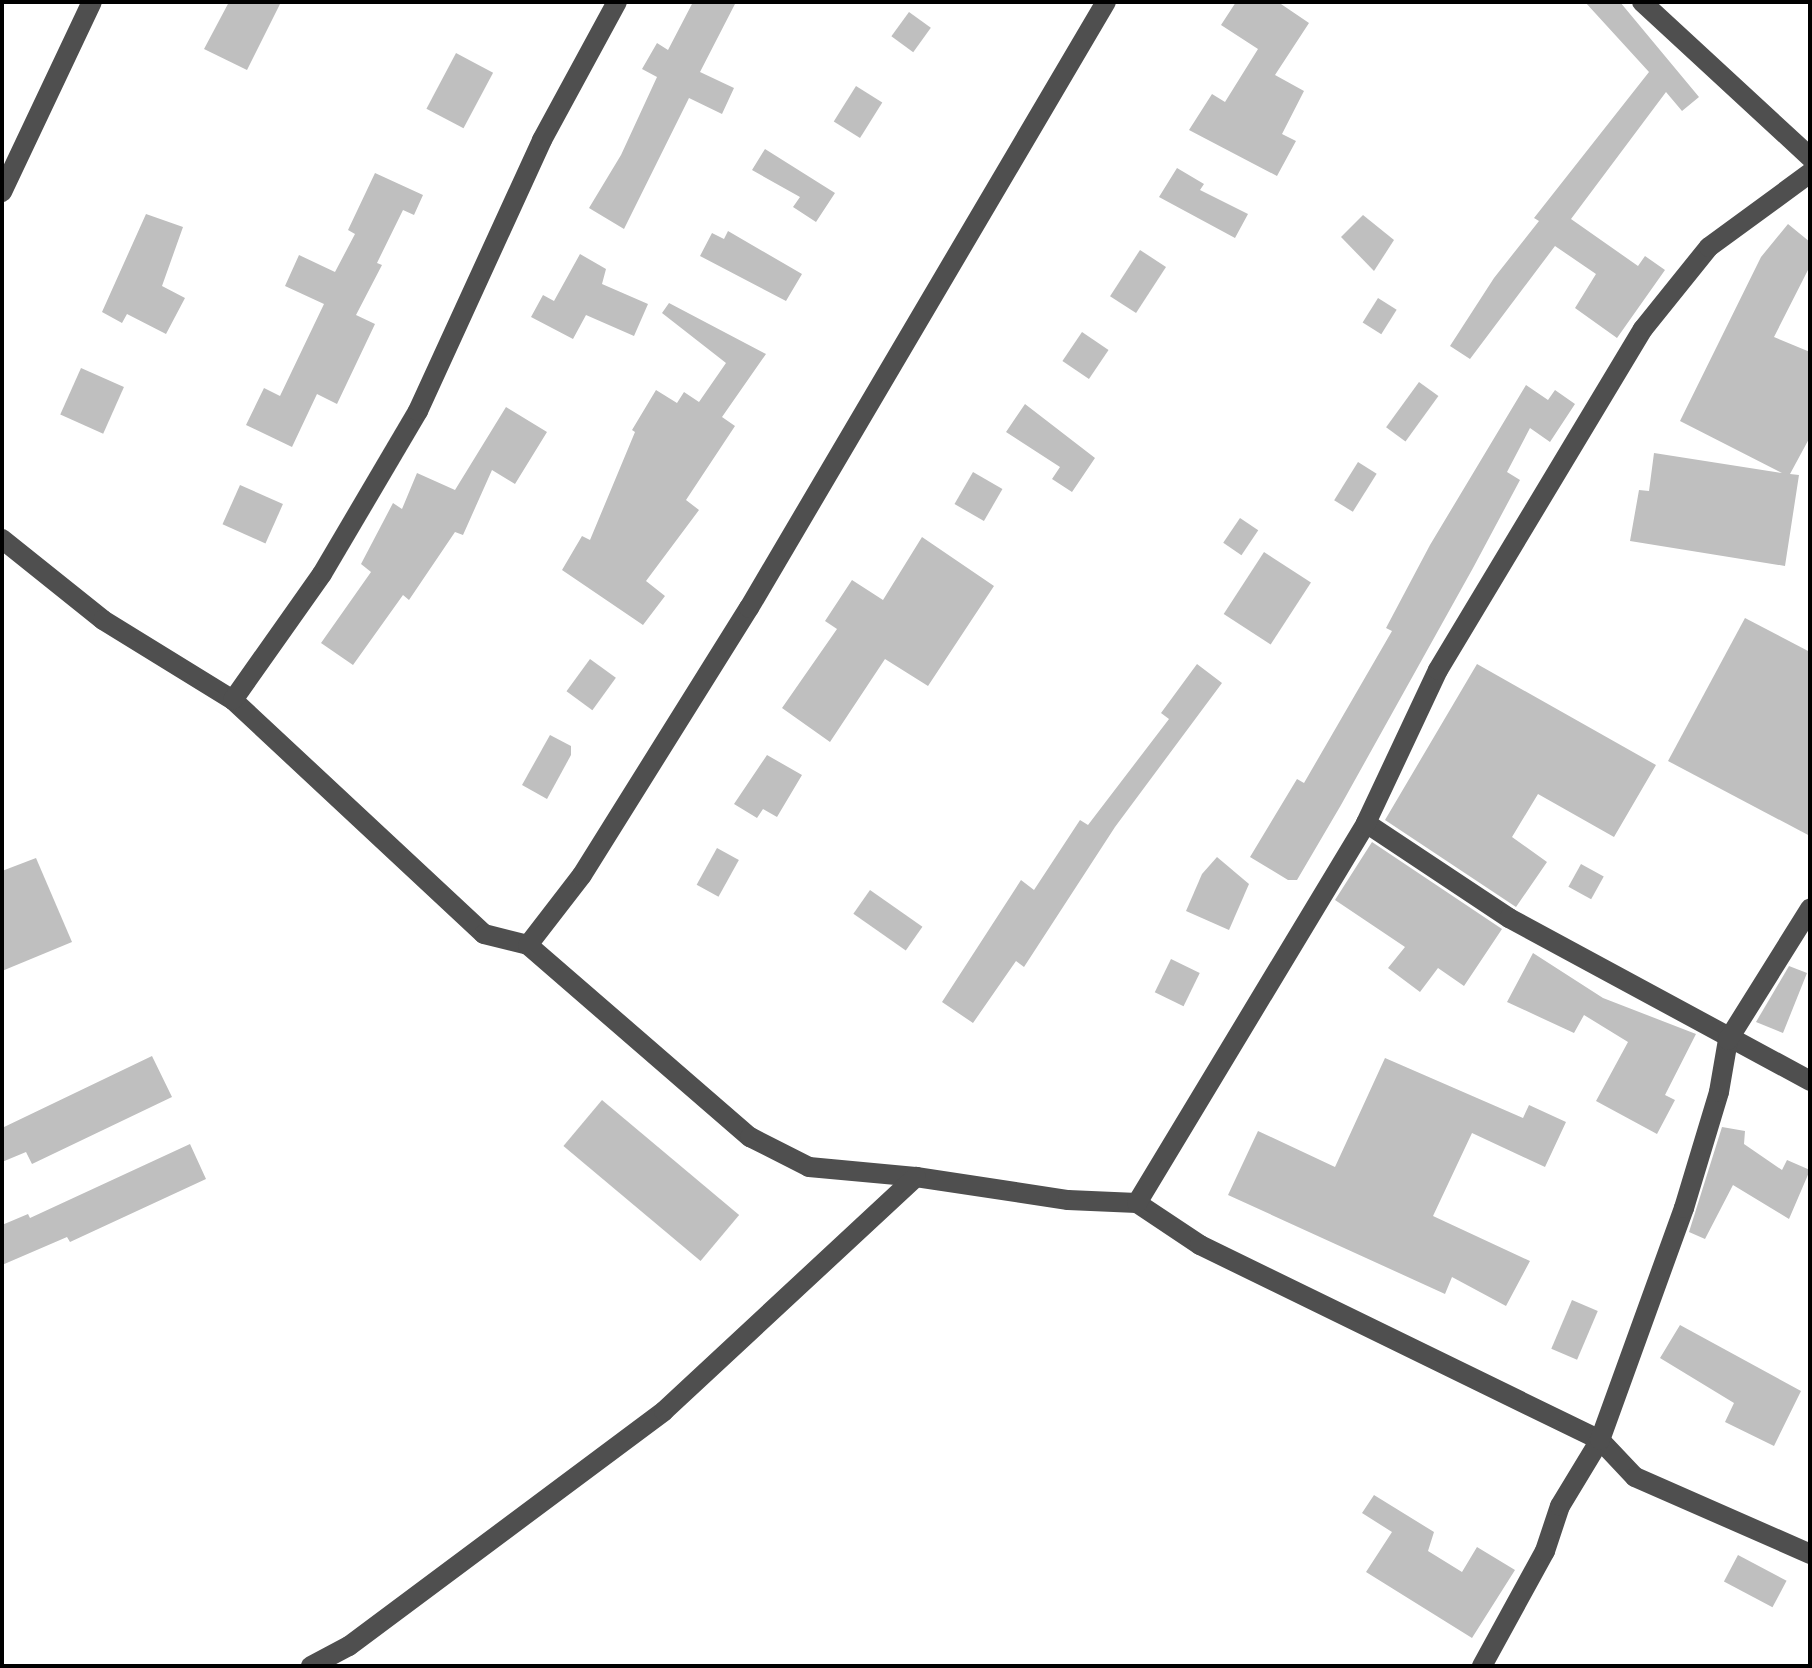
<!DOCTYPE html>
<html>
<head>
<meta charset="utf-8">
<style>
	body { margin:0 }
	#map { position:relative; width:1812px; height:1668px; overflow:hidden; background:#fff; font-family:Barlow,sans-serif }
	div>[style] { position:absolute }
	.building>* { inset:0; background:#bfbfbf; transform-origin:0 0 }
	.minor>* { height:20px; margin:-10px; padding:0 10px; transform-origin:10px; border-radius:10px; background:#4f4f4f }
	span { translate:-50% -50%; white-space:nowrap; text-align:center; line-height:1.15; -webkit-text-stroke:7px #fff; paint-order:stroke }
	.frame { position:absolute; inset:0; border:4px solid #000; pointer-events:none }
</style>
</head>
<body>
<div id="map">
	<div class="building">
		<div style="clip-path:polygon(229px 2px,281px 2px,247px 70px,204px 49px)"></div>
		<div style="clip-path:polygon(693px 2px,736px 2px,700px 72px,734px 88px,722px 114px,689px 98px,624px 229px,589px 208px,621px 155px,657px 77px,642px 69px,657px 43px,668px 50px)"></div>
		<div style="clip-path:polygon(1236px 2px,1278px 2px,1309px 23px,1275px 75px,1304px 91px,1282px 134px,1296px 141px,1277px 176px,1189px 130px,1212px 94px,1225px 102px,1258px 49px,1221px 25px)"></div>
		<div style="clip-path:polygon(1585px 2px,1620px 2px,1699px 97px,1682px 111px,1666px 92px,1571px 219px,1638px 266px,1645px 256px,1665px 270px,1617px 338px,1575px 308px,1596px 274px,1555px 246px,1470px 359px,1450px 346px,1494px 278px,1539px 221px,1534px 218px,1649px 72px)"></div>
		<div style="left:909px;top:12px;width:27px;height:30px;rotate:36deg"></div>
		<div style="left:456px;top:53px;width:42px;height:63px;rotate:28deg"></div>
		<div style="left:856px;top:86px;width:31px;height:42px;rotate:32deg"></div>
		<div style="clip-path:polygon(765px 149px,835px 193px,816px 222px,793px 207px,800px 197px,752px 170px)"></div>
		<div style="clip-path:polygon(1177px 168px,1204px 184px,1200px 190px,1248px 214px,1235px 238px,1159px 197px)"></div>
		<div style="clip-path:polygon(375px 173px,423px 195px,414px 215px,403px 210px,377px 263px,382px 265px,356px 315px,375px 324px,337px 404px,317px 394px,292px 447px,246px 425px,264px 388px,280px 396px,324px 304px,285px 286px,299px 255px,335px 272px,355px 234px,348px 230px)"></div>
		<div style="clip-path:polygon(146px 214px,183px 227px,162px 286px,185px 298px,166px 334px,127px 314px,122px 323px,102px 312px)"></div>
		<div style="clip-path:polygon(1363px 215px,1394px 240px,1374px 271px,1341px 237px)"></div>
		<div style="clip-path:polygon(1788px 224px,1810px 242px,1810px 266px,1774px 337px,1810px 352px,1810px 437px,1790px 474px,1799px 475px,1785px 566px,1630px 541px,1639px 490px,1649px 491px,1654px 453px,1782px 473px,1680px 421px,1761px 257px)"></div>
		<div style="clip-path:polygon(728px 231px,802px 274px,786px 301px,700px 256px,712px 233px,724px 239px)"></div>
		<div style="left:1140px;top:250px;width:31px;height:55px;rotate:33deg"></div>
		<div style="clip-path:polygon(580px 254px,606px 269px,602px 284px,648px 304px,634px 336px,586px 315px,573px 339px,531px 317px,543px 295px,554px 301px)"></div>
		<div style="left:1378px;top:298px;width:22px;height:29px;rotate:32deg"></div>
		<div style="clip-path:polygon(669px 303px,766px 354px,722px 417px,735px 426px,686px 500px,699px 510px,646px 581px,665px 596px,643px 625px,562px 570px,582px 536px,590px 540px,635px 432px,632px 430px,656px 390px,677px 403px,684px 392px,699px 402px,726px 363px,662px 313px)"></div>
		<div style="left:1082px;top:332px;width:32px;height:35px;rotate:34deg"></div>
		<div style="left:81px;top:368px;width:47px;height:51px;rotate:24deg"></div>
		<div style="left:1419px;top:382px;width:24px;height:56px;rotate:36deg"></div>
		<div style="clip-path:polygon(1526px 385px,1548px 400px,1555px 390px,1575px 404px,1550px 442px,1530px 428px,1507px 472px,1520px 480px,1473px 568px,1341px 805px,1297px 880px,1288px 880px,1250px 857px,1297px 779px,1304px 783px,1392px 631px,1386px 628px,1430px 545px)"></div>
		<div style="clip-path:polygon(1025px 404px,1095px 458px,1072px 492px,1052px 479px,1060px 467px,1006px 432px)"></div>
		<div style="clip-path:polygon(506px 407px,547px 432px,515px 484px,492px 470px,463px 535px,455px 532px,409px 600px,403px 595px,353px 665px,321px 643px,371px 572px,361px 564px,393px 503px,402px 509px,417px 473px,455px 490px)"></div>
		<div style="left:1358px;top:462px;width:22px;height:45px;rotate:32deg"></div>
		<div style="left:973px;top:472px;width:34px;height:37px;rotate:30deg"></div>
		<div style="left:240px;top:485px;width:47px;height:43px;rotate:24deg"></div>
		<div style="left:1240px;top:518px;width:22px;height:30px;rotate:34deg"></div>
		<div style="clip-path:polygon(922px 537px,994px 586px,928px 686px,885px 659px,830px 742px,782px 708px,837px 629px,825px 621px,852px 580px,883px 600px)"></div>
		<div style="left:1264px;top:552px;width:56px;height:74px;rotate:33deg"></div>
		<div style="clip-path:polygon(1745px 618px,1810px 652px,1810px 836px,1668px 761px)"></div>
		<div style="left:590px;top:659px;width:32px;height:40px;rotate:36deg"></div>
		<div style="clip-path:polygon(1197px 664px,1222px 683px,1115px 827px,1024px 967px,1016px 961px,973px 1023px,942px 1002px,1021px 880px,1034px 890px,1080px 820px,1088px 825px,1169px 719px,1161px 713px)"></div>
		<div style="clip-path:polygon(1477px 664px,1656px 765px,1614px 837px,1538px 794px,1512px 837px,1547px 862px,1516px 907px,1385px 820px)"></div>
		<div style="clip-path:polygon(550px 735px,571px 746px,571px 755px,547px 799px,522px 785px)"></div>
		<div style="clip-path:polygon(767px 755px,802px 775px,777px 817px,763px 809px,757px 818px,734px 804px)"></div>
		<div style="clip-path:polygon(1372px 842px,1502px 929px,1464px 986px,1438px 968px,1420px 992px,1388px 968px,1405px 947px,1335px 900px)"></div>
		<div style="left:717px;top:848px;width:25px;height:42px;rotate:29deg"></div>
		<div style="clip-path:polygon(1217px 857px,1249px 884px,1229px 930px,1186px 911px,1202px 874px)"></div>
		<div style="clip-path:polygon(36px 858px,72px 942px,2px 971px,2px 871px)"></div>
		<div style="left:1581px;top:864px;width:26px;height:26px;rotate:29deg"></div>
		<div style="left:870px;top:890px;width:64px;height:29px;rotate:35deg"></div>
		<div style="clip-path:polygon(1533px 953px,1603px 998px,1696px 1034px,1665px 1095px,1675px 1100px,1657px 1134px,1596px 1101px,1628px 1042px,1584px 1015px,1574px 1033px,1507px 1002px)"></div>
		<div style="left:1171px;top:959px;width:32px;height:37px;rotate:26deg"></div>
		<div style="clip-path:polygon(1789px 966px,1807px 973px,1783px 1033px,1756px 1022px)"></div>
		<div style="clip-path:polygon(152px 1056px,172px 1097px,32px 1164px,26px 1152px,2px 1162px,2px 1128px)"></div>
		<div style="clip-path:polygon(1385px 1058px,1523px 1118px,1529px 1105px,1566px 1122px,1545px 1167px,1472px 1133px,1433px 1216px,1530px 1261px,1506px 1306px,1452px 1277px,1445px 1294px,1228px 1195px,1258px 1131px,1335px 1167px)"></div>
		<div style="left:602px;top:1100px;width:179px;height:60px;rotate:40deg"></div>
		<div style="clip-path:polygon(1722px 1127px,1745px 1131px,1744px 1144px,1782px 1170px,1787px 1160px,1810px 1170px,1789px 1219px,1733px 1185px,1705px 1239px,1689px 1232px)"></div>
		<div style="clip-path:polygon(190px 1144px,206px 1179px,70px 1242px,67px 1237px,2px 1265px,2px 1225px,28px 1214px,30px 1218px)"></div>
		<div style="left:1572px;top:1300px;width:28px;height:53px;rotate:23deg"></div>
		<div style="clip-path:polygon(1680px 1325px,1801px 1391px,1774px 1446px,1725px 1422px,1734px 1403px,1660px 1358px)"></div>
		<div style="clip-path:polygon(1374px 1495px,1434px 1532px,1428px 1551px,1462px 1572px,1477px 1547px,1515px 1570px,1472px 1638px,1366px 1572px,1392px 1532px,1362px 1513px)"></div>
		<div style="left:1738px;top:1555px;width:55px;height:30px;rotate:28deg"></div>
	</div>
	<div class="minor">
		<div style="left:1642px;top:2px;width:229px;rotate:42.7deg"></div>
		<div style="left:2px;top:192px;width:210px;rotate:-64.7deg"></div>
		<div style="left:2px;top:539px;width:129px;rotate:38.7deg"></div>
		<div style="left:103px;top:620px;width:153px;rotate:31.6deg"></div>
		<div style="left:233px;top:700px;width:343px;rotate:43deg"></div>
		<div style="left:484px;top:934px;width:45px;rotate:14deg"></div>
		<div style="left:528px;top:945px;width:294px;rotate:40.9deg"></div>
		<div style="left:750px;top:1137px;width:66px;rotate:27deg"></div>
		<div style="left:809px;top:1167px;width:107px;rotate:5.3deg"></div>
		<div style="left:916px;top:1177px;width:154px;rotate:8.6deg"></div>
		<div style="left:1068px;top:1200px;width:69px;rotate:2.5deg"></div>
		<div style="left:1137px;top:1203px;width:76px;rotate:33.7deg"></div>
		<div style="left:1200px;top:1245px;width:445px;rotate:26deg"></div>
		<div style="left:1600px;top:1440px;width:51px;rotate:46.6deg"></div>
		<div style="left:1635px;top:1477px;width:191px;rotate:23.7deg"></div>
		<div style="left:233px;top:700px;width:154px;rotate:-54.8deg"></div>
		<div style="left:322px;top:574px;width:189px;rotate:-59.5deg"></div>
		<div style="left:418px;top:411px;width:298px;rotate:-65.4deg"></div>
		<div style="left:542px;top:140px;width:157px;rotate:-61.5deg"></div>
		<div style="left:1366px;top:823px;width:172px;rotate:33.6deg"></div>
		<div style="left:1509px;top:918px;width:342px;rotate:28.4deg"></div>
		<div style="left:528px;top:945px;width:88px;rotate:-52.4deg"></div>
		<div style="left:582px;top:875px;width:315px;rotate:-58deg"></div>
		<div style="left:749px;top:608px;width:703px;rotate:-59.5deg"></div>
		<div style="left:1137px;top:1203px;width:444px;rotate:-58.9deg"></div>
		<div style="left:1366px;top:823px;width:169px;rotate:-64.8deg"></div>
		<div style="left:1438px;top:670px;width:398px;rotate:-59deg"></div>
		<div style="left:1643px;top:329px;width:105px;rotate:-51.2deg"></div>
		<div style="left:1709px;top:247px;width:125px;rotate:-36.2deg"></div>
		<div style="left:311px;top:1666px;width:43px;rotate:-27.8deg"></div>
		<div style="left:349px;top:1646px;width:393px;rotate:-36.7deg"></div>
		<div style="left:664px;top:1411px;width:344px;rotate:-42.9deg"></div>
		<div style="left:1482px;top:1666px;width:131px;rotate:-61.3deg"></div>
		<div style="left:1545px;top:1551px;width:47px;rotate:-71.6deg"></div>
		<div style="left:1560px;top:1506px;width:77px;rotate:-58.8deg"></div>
		<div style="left:1600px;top:1440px;width:247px;rotate:-70.1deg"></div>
		<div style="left:1684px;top:1208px;width:121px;rotate:-73.2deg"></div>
		<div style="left:1719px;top:1092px;width:53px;rotate:-80.2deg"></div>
		<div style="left:1728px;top:1040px;width:155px;rotate:-58deg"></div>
	</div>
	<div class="frame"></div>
</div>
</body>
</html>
